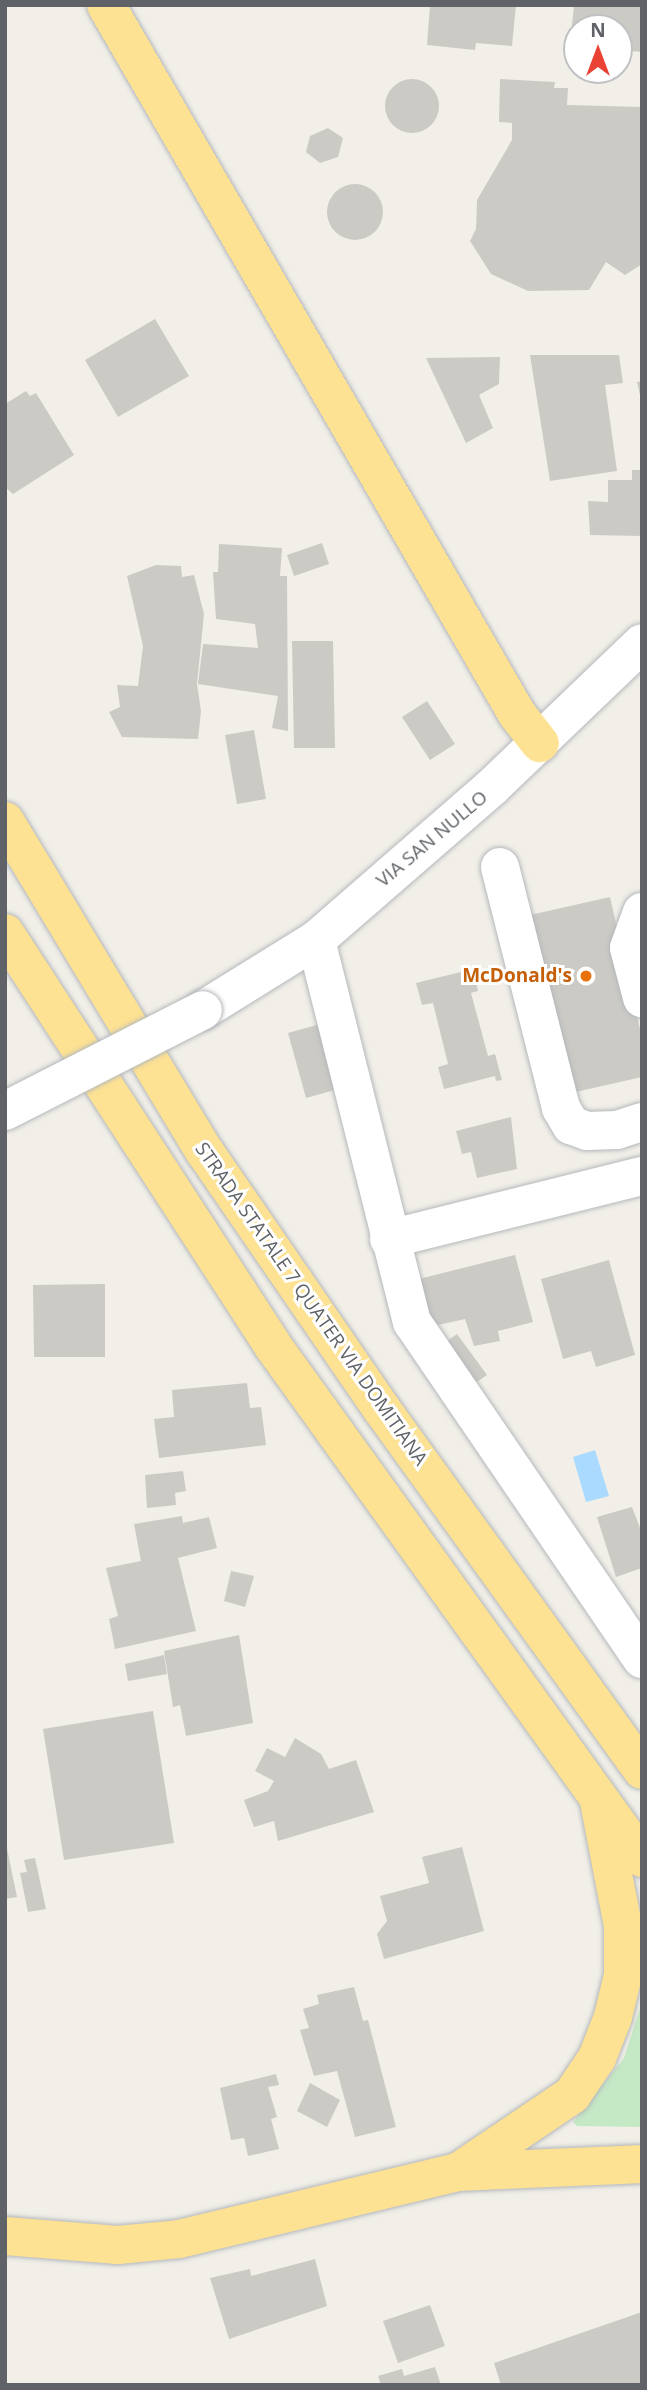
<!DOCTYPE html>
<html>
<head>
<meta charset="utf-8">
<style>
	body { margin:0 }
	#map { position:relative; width:647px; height:2390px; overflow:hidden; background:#f1efe8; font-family:"Open Sans",sans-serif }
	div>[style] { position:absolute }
	.green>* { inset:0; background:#c5e8c5 }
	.water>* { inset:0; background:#aadaff }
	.building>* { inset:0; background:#cccac5 }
	.round { border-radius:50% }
	.roads { filter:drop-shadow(0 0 2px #b5b8bc) drop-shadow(0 0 2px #b5b8bc) }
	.minor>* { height:38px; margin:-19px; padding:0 19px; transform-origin:19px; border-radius:19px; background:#fff }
	.highway>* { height:38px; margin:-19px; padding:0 19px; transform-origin:19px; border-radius:19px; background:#fde293 }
	.bridges { filter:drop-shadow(0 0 2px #b5b8bc) drop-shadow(0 0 2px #b5b8bc) }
	.minor-bridge>* { height:38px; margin:-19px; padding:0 19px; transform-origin:19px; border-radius:19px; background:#fff }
	.dots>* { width:19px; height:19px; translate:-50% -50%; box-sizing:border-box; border:4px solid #fff; border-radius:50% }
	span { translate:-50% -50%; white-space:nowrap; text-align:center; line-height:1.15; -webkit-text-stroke:6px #fff; paint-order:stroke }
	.street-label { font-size:19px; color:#5f6368 }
	.food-label { font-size:19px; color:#c56008; font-weight:700 }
	.right { translate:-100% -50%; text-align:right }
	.frame { position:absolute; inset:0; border:7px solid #5f6368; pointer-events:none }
	.north { position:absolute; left:563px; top:14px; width:70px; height:70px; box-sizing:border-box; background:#fff; border:2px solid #bfc1c3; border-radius:50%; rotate:0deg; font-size:19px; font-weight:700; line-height:28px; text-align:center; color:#5f6368 }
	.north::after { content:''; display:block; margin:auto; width:24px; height:32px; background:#ea4335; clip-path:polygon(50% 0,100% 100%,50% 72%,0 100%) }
</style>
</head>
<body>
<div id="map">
	<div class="green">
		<div style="clip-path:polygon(642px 2002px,642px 2127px,577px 2126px,573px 2122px,624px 2058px)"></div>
	</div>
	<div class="water">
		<div style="clip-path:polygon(595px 1450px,609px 1496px,586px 1502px,573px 1457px)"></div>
	</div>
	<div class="building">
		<div style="clip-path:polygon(430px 5px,516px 5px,512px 46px,476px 43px,475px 50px,427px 45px)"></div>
		<div style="clip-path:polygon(574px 5px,642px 5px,642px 52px,621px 50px,619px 28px,577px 28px,577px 45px,570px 45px)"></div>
		<div style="clip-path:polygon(500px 79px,555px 82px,554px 88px,568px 88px,567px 105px,642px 107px,642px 264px,625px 275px,606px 262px,589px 290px,528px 291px,491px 274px,470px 241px,476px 229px,477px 200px,512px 140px,512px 123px,499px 122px)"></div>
		<div class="round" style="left:385px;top:79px;width:54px;height:54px"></div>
		<div style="clip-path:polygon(328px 128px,343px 138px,338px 157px,320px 163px,306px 152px,310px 136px)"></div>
		<div class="round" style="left:327px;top:184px;width:56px;height:56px"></div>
		<div style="clip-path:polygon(155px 319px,189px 376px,118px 417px,85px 360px)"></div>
		<div style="clip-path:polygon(530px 355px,619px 355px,623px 383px,605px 385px,617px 471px,550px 481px)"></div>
		<div style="clip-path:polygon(500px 357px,499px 384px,479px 395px,493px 428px,466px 443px,426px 358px)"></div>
		<div style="clip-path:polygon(642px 381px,642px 400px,641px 400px,637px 382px)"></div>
		<div style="clip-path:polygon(26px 391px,30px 396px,36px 393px,74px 455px,13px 494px,5px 487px,5px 404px)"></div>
		<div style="clip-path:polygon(632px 470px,642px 470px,642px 536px,590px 535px,588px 501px,608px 502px,608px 480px,632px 480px)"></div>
		<div style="clip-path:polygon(322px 543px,329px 564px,294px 576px,287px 555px)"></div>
		<div style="clip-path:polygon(219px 544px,282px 548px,280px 576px,287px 576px,288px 731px,272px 728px,278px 696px,198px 684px,203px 644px,258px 648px,255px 624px,216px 619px,213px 572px,218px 572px)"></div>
		<div style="clip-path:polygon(156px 565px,181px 566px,182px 577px,194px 575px,204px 614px,197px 684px,201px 711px,198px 739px,122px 737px,109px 712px,120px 707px,117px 685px,138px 686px,143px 646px,127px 576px)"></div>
		<div style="clip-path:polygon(292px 641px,333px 641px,335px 748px,294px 748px)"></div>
		<div style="clip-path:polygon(427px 701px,455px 744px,430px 760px,402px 717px)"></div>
		<div style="clip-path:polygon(254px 730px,266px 799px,237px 804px,225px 735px)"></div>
		<div style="clip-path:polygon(610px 897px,642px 1038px,642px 1077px,571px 1093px,530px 915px)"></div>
		<div style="clip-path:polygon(473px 969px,478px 991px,471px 993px,488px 1056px,495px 1054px,502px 1080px,496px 1081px,495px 1076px,444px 1089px,438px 1067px,448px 1064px,433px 1003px,422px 1005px,416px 983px)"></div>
		<div style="clip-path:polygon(324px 1023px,342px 1088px,306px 1098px,288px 1033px)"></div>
		<div style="clip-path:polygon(511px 1117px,517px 1169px,477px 1178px,471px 1152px,462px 1154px,456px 1131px)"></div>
		<div style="clip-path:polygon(515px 1255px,533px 1322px,498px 1331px,500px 1341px,474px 1346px,465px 1319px,429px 1327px,411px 1281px)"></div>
		<div style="clip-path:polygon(609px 1260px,635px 1355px,596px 1367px,591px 1351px,563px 1359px,541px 1279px)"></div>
		<div style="clip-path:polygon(105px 1284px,105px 1357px,34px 1357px,33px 1285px)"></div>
		<div style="clip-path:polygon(457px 1334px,487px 1375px,471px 1386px,442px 1345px)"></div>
		<div style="clip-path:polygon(247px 1383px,250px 1408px,261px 1407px,266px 1445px,159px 1458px,154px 1419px,174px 1417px,172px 1390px)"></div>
		<div style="clip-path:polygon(183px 1471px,186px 1491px,175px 1493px,176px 1505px,147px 1508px,145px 1475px)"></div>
		<div style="clip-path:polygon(632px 1507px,642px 1533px,642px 1568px,616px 1577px,597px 1517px)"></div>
		<div style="clip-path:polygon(182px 1516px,183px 1523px,209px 1517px,217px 1548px,178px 1558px,196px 1631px,115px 1649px,109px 1619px,118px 1616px,106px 1568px,141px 1561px,134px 1524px)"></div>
		<div style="clip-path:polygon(231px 1571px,254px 1576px,245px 1607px,224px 1601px)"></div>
		<div style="clip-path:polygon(239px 1635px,253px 1723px,186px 1736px,180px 1705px,173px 1707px,164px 1651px)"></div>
		<div style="clip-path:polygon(164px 1655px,167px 1674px,128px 1681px,125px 1664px)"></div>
		<div style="clip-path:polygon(153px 1711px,174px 1843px,64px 1860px,43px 1729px)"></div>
		<div style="clip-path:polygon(295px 1738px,321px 1754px,329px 1769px,356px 1760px,374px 1812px,278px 1841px,274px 1821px,254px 1827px,244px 1800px,268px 1791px,274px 1781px,255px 1771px,267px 1748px,285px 1757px)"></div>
		<div style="clip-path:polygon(5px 1839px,17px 1897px,5px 1899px)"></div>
		<div style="clip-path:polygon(462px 1847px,484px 1931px,384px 1959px,377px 1934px,387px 1921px,380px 1896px,429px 1883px,422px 1857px)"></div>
		<div style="clip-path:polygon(35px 1858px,46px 1909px,28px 1912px,20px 1873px,27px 1872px,24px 1860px)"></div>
		<div style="clip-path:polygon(354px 1987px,363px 2021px,368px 2020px,396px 2127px,355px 2137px,337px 2071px,314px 2076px,300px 2030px,309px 2028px,303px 2009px,319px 2004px,317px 1995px)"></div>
		<div style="clip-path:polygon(276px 2074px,279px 2085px,268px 2087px,277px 2117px,271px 2119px,279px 2149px,248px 2156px,244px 2138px,231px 2140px,220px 2088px)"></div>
		<div style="clip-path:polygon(310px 2083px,340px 2100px,327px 2127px,297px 2111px)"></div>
		<div style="clip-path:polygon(315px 2259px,327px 2306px,229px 2339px,210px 2278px,250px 2269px,251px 2276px)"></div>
		<div style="clip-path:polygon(430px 2305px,445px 2346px,398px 2363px,383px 2321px)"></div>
		<div style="clip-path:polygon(642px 2312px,642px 2385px,501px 2385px,494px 2363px)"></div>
		<div style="clip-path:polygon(435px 2367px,441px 2385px,381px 2385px,378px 2376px,402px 2369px,404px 2376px)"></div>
	</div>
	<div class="roads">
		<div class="minor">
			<div style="left:500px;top:867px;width:249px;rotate:75.8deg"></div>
			<div style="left:561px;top:1108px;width:20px;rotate:60deg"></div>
			<div style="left:571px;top:1125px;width:17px;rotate:21deg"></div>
			<div style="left:587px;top:1131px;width:30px;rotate:-2deg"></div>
			<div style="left:617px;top:1130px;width:26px;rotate:-18deg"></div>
			<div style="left:642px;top:912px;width:38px;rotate:110deg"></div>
			<div style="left:629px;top:948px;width:52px;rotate:75.4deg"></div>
			<div style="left:316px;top:940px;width:394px;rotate:75.9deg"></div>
			<div style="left:412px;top:1322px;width:408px;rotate:55.7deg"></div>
			<div style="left:203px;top:1010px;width:133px;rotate:-31.8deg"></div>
			<div style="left:316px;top:940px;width:232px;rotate:-41deg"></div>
			<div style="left:491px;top:788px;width:209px;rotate:-43.8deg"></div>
			<div style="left:389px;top:1239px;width:261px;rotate:-14deg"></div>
		</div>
		<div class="highway">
			<div style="left:106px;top:5px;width:820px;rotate:59.9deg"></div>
			<div style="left:517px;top:714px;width:37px;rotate:52deg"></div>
			<div style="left:5px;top:821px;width:387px;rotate:58.9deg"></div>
			<div style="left:205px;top:1152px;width:311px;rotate:55.5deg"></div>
			<div style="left:381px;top:1408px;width:446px;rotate:54.2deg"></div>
			<div style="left:5px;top:933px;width:492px;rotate:57deg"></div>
			<div style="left:273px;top:1346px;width:631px;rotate:54.22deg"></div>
			<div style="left:458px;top:2172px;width:138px;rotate:-34deg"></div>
			<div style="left:572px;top:2095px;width:45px;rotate:-56deg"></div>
			<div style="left:597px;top:2058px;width:44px;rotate:-68.7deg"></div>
			<div style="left:613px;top:2017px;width:43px;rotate:-76.6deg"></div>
			<div style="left:623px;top:1975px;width:49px;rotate:-90deg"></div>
			<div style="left:623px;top:1926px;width:122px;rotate:-100.9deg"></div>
			<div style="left:5px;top:2236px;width:113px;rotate:4.6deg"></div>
			<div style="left:118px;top:2245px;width:61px;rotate:-5.6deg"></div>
			<div style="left:179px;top:2239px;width:287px;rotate:-13.5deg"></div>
			<div style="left:458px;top:2172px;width:184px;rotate:-2.5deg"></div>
		</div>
	</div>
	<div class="bridges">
		<div class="minor-bridge">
			<div style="left:5px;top:1111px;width:222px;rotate:-27deg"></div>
		</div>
	</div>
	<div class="dots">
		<div style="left:586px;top:976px;background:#e8710a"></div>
	</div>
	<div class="street-label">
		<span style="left:432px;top:839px;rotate:-40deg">VIA SAN NULLO</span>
		<span style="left:311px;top:1304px;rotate:55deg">STRADA STATALE 7 QUATER VIA DOMITIANA</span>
	</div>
	<div class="food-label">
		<span class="right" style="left:572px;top:976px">McDonald's</span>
	</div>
	<div class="frame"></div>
	<div class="north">N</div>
</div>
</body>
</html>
